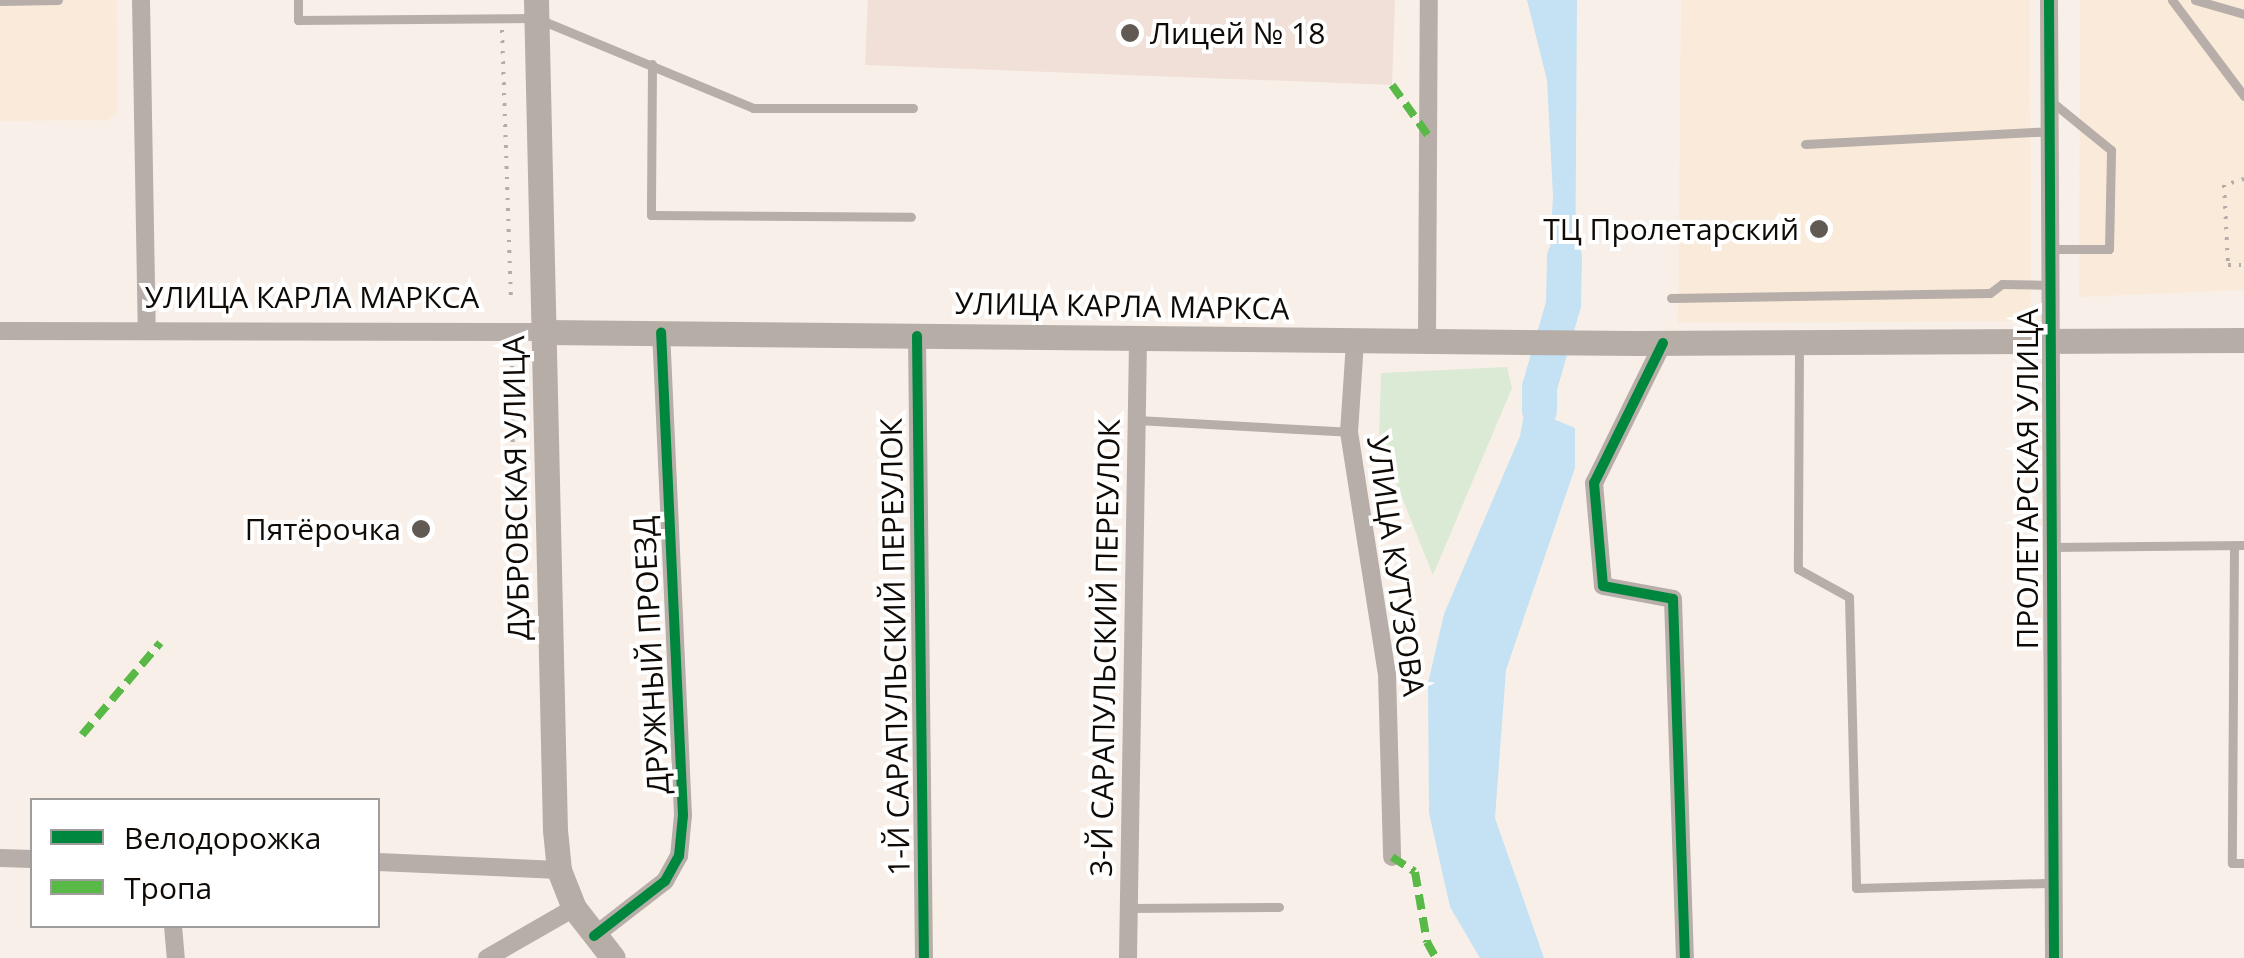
<!DOCTYPE html>
<html>
<head>
<meta charset="utf-8">
<style>
	body { margin:0 }
	#map { position:relative; width:2244px; height:958px; overflow:hidden; background:#f8f0e8; font-family:"Open Sans",sans-serif }
	div>[style] { position:absolute }
	.built>* { inset:0; background:#faead9 }
	.education>* { inset:0; background:#f1e0d7 }
	.green>* { inset:0; background:#daead5 }
	.water>* { inset:0; background:#c4e2f4 }
	.river>* { height:35px; margin:-17.5px; padding:0 17.5px; transform-origin:17.5px; border-radius:17.5px; background:#c4e2f4 }
	.path>* { height:4px; margin-top:-2px; transform-origin:0; background:repeating-linear-gradient(90deg,#b4ada7 0 2.5px,transparent 0 10.5px) }
	.service>* { height:9px; margin:-4.5px; padding:0 4.5px; transform-origin:4.5px; border-radius:4.5px; background:#b7aea9 }
	.minor>* { height:18px; margin:-9px; padding:0 9px; transform-origin:9px; border-radius:9px; background:#b7aea9 }
	.secondary>* { height:25px; margin:-12.5px; padding:0 12.5px; transform-origin:12.5px; border-radius:12.5px; background:#b7ada7 }
	.quiet>* { height:8px; margin-top:-4px; transform-origin:0; background:repeating-linear-gradient(90deg,#58b947 0 15px,transparent 0 23px) }
	.cycleway>* { height:10px; margin:-5px; padding:0 5px; transform-origin:5px; border-radius:5px; background:#00873e }
	.dots>* { width:28px; height:28px; translate:-50% -50%; box-sizing:border-box; border:5px solid #fff; border-radius:50% }
	span { translate:-50% -50%; white-space:nowrap; text-align:center; line-height:1.15; -webkit-text-stroke:8px #fff; paint-order:stroke }
	.poi-label { font-size:30px; color:#0f0a05 }
	.left { translate:0 -50%; text-align:left }
	.right { translate:-100% -50%; text-align:right }
	.street-label { font-size:30px; color:#0f0a05 }
	.legend { position:absolute; left:30px; top:798px; width:350px; height:130px; box-sizing:border-box; background:#fff; border:2px solid #9f9d9b; margin:0; padding:12px 18px; list-style:none; font-size:30px; color:#0f0a05 }
	.legend li { display:flex; align-items:center; gap:20px; height:50px }
	.legend b { width:50px; border:2px solid #9f9d9b }
</style>
</head>
<body>
<div id="map">
	<div class="built">
		<div style="clip-path:polygon(0 0,117px 0,118px 111px,108px 120px,0 121px)"></div>
		<div style="clip-path:polygon(1681px 0,2030px 0,2031px 321px,1678px 323px)"></div>
		<div style="clip-path:polygon(2080px 0,2244px 0,2244px 290px,2079px 297px)"></div>
	</div>
	<div class="education">
		<div style="clip-path:polygon(868px 0,1395px 0,1392px 85px,865px 65px)"></div>
	</div>
	<div class="green">
		<div style="clip-path:polygon(1507px 367px,1512px 388px,1433px 575px,1379px 440px,1381px 373px)"></div>
	</div>
	<div class="water">
		<div style="clip-path:polygon(1527px 0,1577px 0,1575px 304px,1547px 303px,1553px 196px,1547px 80px)"></div>
		<div style="clip-path:polygon(1550px 365px,1546px 416px,1575px 428px,1575px 468px,1506px 670px,1495px 818px,1544px 958px,1480px 958px,1450px 907px,1429px 813px,1428px 683px,1444px 614px,1520px 436px,1533px 366px)"></div>
	</div>
	<div class="river">
		<div style="left:1539px;top:410px;width:23px;rotate:-90deg"></div>
		<div style="left:1539px;top:387px;width:86px;rotate:-73.9deg"></div>
		<div style="left:1563px;top:304px;width:48px;rotate:-88.8deg"></div>
	</div>
	<div class="path">
		<div style="left:502px;top:30px;width:269px;rotate:88.1deg"></div>
		<div style="left:2244px;top:179px;width:21px;rotate:163deg"></div>
		<div style="left:2224px;top:185px;width:80px;rotate:87.1deg"></div>
		<div style="left:2228px;top:265px;width:16px"></div>
		<div style="left:512px;top:366px;width:107px;rotate:89.5deg"></div>
	</div>
	<div class="service">
		<div style="left:298px;top:0;width:20px;rotate:90deg"></div>
		<div style="left:298px;top:20px;width:238px;rotate:-0.5deg"></div>
		<div style="left:536px;top:18px;width:235px;rotate:22.5deg"></div>
		<div style="left:753px;top:108px;width:160px"></div>
		<div style="left:2172px;top:0;width:120px;rotate:53.1deg"></div>
		<div style="left:2195px;top:0;width:51px;rotate:15.9deg"></div>
		<div style="left:0;top:1px;width:58px;rotate:-1deg"></div>
		<div style="left:652px;top:64px;width:151px;rotate:90.4deg"></div>
		<div style="left:651px;top:215px;width:260px;rotate:0.4deg"></div>
		<div style="left:1805px;top:144px;width:245px;rotate:-3deg"></div>
		<div style="left:2051px;top:249px;width:58px"></div>
		<div style="left:2109px;top:249px;width:99px;rotate:-88.8deg"></div>
		<div style="left:2111px;top:150px;width:76px;rotate:-140.9deg"></div>
		<div style="left:1671px;top:298px;width:319px;rotate:-0.9deg"></div>
		<div style="left:1990px;top:293px;width:15px;rotate:-37deg"></div>
		<div style="left:2002px;top:284px;width:50px;rotate:1.1deg"></div>
		<div style="left:1799px;top:345px;width:224px;rotate:90.3deg"></div>
		<div style="left:1798px;top:569px;width:58px;rotate:28.8deg"></div>
		<div style="left:1849px;top:597px;width:291px;rotate:88.6deg"></div>
		<div style="left:1856px;top:888px;width:196px;rotate:-1.5deg"></div>
		<div style="left:1137px;top:420px;width:212px;rotate:3.2deg"></div>
		<div style="left:2234px;top:546px;width:317px;rotate:90.4deg"></div>
		<div style="left:2232px;top:863px;width:12px"></div>
		<div style="left:2052px;top:547px;width:192px;rotate:-0.6deg"></div>
		<div style="left:1129px;top:908px;width:150px;rotate:-0.4deg"></div>
	</div>
	<div class="minor">
		<div style="left:141px;top:0;width:329px;rotate:89deg"></div>
		<div style="left:2049px;top:0;width:958px;rotate:89.7deg"></div>
		<div style="left:0;top:331px;width:545px;rotate:0.11deg"></div>
		<div style="left:917px;top:336px;width:622px;rotate:89.36deg"></div>
		<div style="left:1355px;top:342px;width:90px;rotate:93.8deg"></div>
		<div style="left:1349px;top:432px;width:245px;rotate:81.1deg"></div>
		<div style="left:1387px;top:674px;width:183px;rotate:88.4deg"></div>
		<div style="left:1427px;top:342px;width:342px;rotate:-89.7deg"></div>
		<div style="left:1663px;top:343px;width:156px;rotate:116.2deg"></div>
		<div style="left:1594px;top:483px;width:103px;rotate:85deg"></div>
		<div style="left:1603px;top:586px;width:71px;rotate:10.5deg"></div>
		<div style="left:1673px;top:599px;width:359px;rotate:88.1deg"></div>
		<div style="left:0;top:858px;width:32px;rotate:2deg"></div>
		<div style="left:378px;top:862px;width:181px;rotate:2.5deg"></div>
		<div style="left:173px;top:926px;width:32px;rotate:85deg"></div>
		<div style="left:594px;top:936px;width:90px;rotate:-37.8deg"></div>
		<div style="left:665px;top:881px;width:29px;rotate:-61deg"></div>
		<div style="left:679px;top:856px;width:41px;rotate:-84.4deg"></div>
		<div style="left:683px;top:815px;width:483px;rotate:-92.6deg"></div>
		<div style="left:487px;top:958px;width:100px;rotate:-29.9deg"></div>
		<div style="left:1128px;top:958px;width:619px;rotate:-89.07deg"></div>
	</div>
	<div class="secondary">
		<div style="left:536px;top:0;width:830px;rotate:88.69deg"></div>
		<div style="left:555px;top:830px;width:40px;rotate:84.3deg"></div>
		<div style="left:559px;top:870px;width:41px;rotate:68.5deg"></div>
		<div style="left:574px;top:908px;width:63px;rotate:52deg"></div>
		<div style="left:545px;top:332px;width:1092px;rotate:0.58deg"></div>
		<div style="left:1637px;top:343px;width:607px;rotate:-0.28deg"></div>
	</div>
	<div class="quiet">
		<div style="left:1392px;top:85px;width:65px;rotate:54.4deg"></div>
		<div style="left:82px;top:735px;width:121px;rotate:-49.7deg"></div>
		<div style="left:1392px;top:857px;width:27px;rotate:33deg"></div>
		<div style="left:1415px;top:872px;width:71px;rotate:80.3deg"></div>
		<div style="left:1427px;top:942px;width:18px;rotate:61deg"></div>
	</div>
	<div class="cycleway">
		<div style="left:2049px;top:0;width:958px;rotate:89.7deg"></div>
		<div style="left:917px;top:336px;width:622px;rotate:89.36deg"></div>
		<div style="left:1663px;top:343px;width:156px;rotate:116.2deg"></div>
		<div style="left:1594px;top:483px;width:103px;rotate:85deg"></div>
		<div style="left:1603px;top:586px;width:71px;rotate:10.5deg"></div>
		<div style="left:1673px;top:599px;width:359px;rotate:88.1deg"></div>
		<div style="left:594px;top:936px;width:90px;rotate:-37.8deg"></div>
		<div style="left:665px;top:881px;width:29px;rotate:-61deg"></div>
		<div style="left:679px;top:856px;width:41px;rotate:-84.4deg"></div>
		<div style="left:683px;top:815px;width:483px;rotate:-92.6deg"></div>
	</div>
	<div class="dots">
		<div style="left:1130px;top:33px;background:#615a54"></div>
		<div style="left:1819px;top:229px;background:#615a54"></div>
		<div style="left:421px;top:529px;background:#615a54"></div>
	</div>
	<div class="poi-label">
		<span class="left" style="left:1150px;top:33px">Лицей № 18</span>
		<span class="right" style="left:1799px;top:229px">ТЦ Пролетарский</span>
		<span class="right" style="left:401px;top:529px">Пятёрочка</span>
	</div>
	<div class="street-label">
		<span style="left:312px;top:297px">УЛИЦА КАРЛА МАРКСА</span>
		<span style="left:1122px;top:306px;rotate:1deg">УЛИЦА КАРЛА МАРКСА</span>
		<span style="left:2027px;top:479px;rotate:-90deg">ПРОЛЕТАРСКАЯ УЛИЦА</span>
		<span style="left:516px;top:488px;rotate:-91deg">ДУБРОВСКАЯ УЛИЦА</span>
		<span style="left:1396px;top:566px;rotate:82deg">УЛИЦА КУТУЗОВА</span>
		<span style="left:895px;top:647px;rotate:-91deg">1-Й САРАПУЛЬСКИЙ ПЕРЕУЛОК</span>
		<span style="left:1105px;top:648px;rotate:-89deg">3-Й САРАПУЛЬСКИЙ ПЕРЕУЛОК</span>
		<span style="left:651px;top:655px;rotate:-93deg">ДРУЖНЫЙ ПРОЕЗД</span>
	</div>
	<ul class="legend">
	<li><b style="height:12px;background:#00873e"></b>Велодорожка</li>
	<li><b style="height:12px;background:#58b947"></b>Тропа</li>
	</ul>
</div>
</body>
</html>
